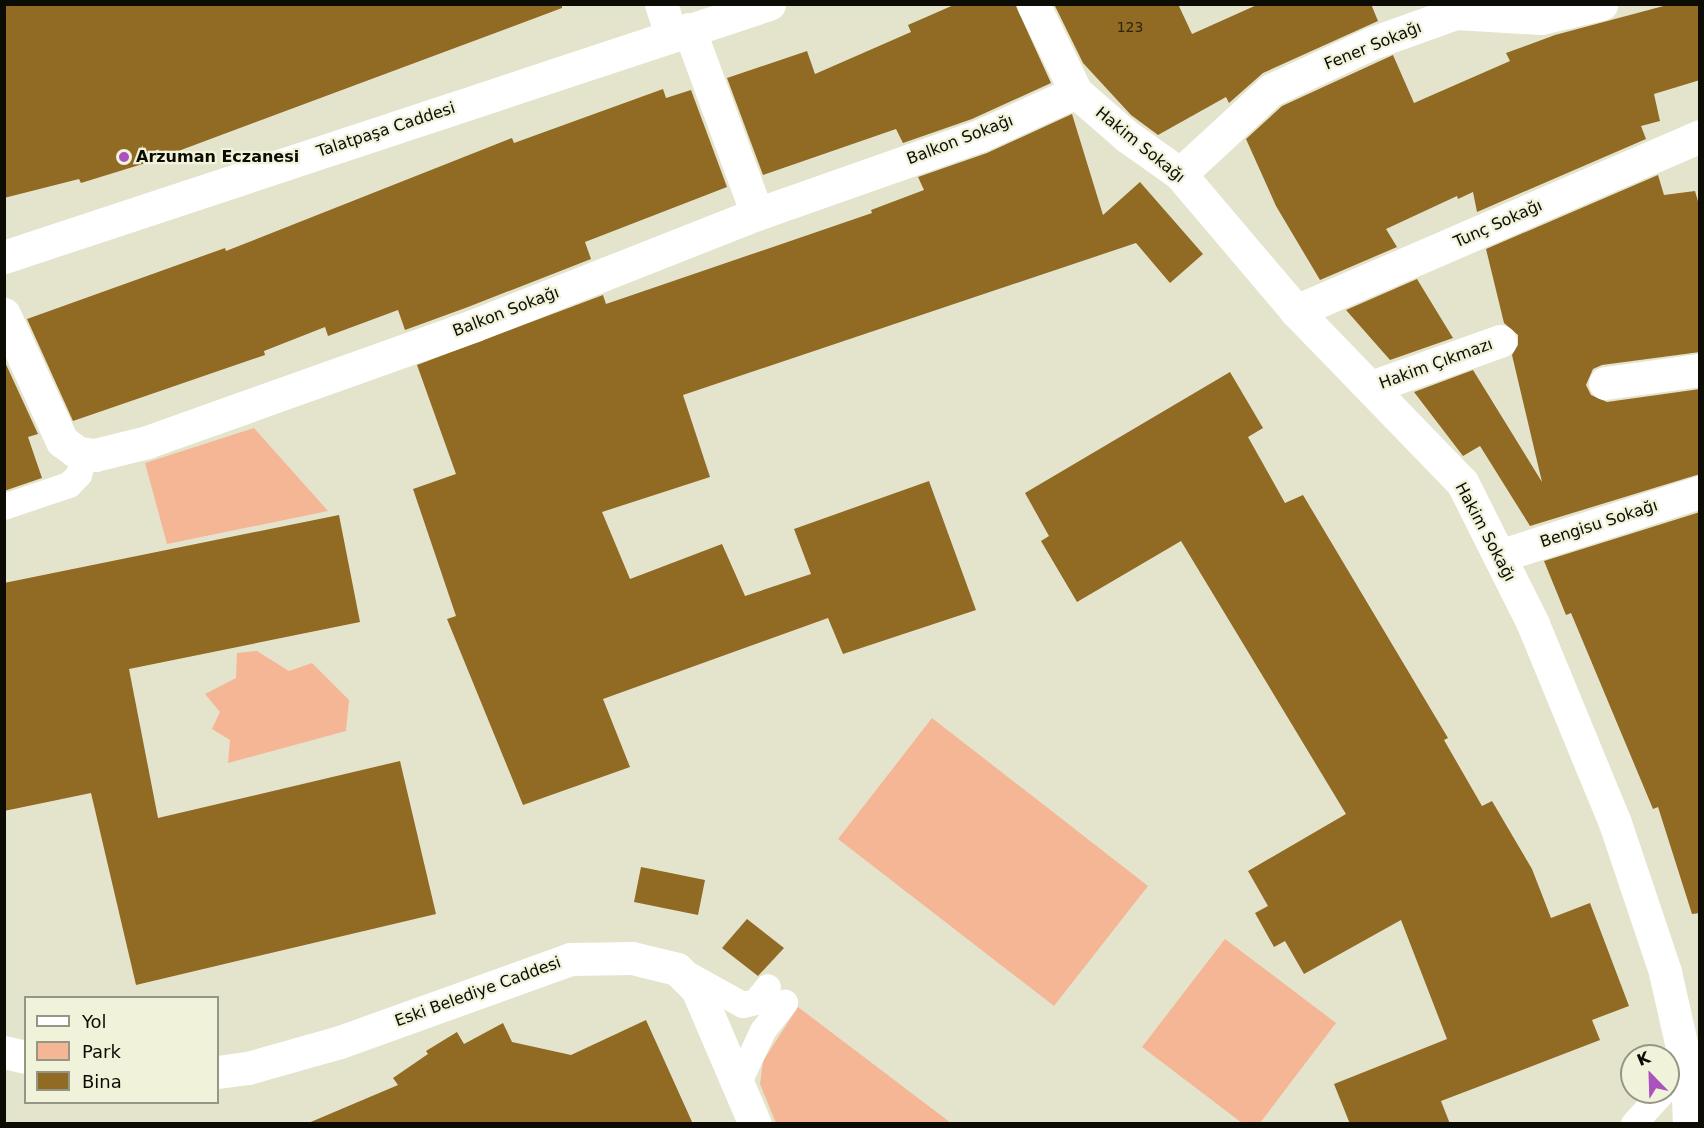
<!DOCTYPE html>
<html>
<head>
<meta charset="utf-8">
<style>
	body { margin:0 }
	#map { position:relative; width:1704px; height:1128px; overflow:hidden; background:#e4e4cd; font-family:"DejaVu Sans",sans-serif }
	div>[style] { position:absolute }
	.green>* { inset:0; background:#f5b695 }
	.building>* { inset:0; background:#916a24 }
	.lane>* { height:26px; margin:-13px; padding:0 13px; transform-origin:13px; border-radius:13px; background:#fff }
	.street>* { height:33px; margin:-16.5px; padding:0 16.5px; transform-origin:16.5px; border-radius:16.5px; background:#fff }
	.secondary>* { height:33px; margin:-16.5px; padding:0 16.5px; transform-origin:16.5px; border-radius:16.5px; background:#fff }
	.dots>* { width:16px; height:16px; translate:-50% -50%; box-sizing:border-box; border:3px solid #f1f2da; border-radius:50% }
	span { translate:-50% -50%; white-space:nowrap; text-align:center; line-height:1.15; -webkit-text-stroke:4.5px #f1f2da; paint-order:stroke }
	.number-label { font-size:14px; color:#2d240d }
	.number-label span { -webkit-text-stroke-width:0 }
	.street-label { font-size:16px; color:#0c0c05 }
	.poi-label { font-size:16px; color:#0c0c05; font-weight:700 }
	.left { translate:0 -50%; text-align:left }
	.frame { position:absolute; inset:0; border:6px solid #0c0c05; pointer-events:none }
	.legend { position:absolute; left:24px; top:996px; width:195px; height:108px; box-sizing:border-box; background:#f1f2da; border:2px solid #959685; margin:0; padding:8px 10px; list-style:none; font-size:18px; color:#0c0c05 }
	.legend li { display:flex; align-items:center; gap:12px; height:30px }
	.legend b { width:30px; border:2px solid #959685 }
	.north { position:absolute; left:1620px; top:1044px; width:60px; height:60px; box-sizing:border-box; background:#f1f2da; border:2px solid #959685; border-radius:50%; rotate:337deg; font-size:16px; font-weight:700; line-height:24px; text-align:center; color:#0c0c05 }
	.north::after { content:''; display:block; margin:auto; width:21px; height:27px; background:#aa52be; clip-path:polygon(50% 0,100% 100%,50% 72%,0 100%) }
</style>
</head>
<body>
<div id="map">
	<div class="green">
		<div style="clip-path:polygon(254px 428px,328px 511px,167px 544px,145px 463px)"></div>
		<div style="clip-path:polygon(257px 651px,289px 671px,312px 663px,349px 700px,346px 731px,228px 763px,230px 740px,212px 729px,220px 712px,205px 694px,236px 678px,237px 653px)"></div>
		<div style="clip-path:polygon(932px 718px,1148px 886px,1054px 1006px,838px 839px)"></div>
		<div style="clip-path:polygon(1225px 939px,1336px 1023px,1260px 1123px,1242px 1123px,1142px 1047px)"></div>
		<div style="clip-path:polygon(798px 1007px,951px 1123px,776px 1123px,760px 1084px,763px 1061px)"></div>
	</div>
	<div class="building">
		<div style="clip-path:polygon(4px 4px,562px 4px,562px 8px,149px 162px,81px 183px,79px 179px,4px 198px)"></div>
		<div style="clip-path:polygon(956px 4px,1015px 4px,1051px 83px,972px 119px,903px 143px,896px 129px,763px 175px,727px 78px,807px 51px,815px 74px,911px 32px,908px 25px)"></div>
		<div style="clip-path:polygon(1054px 4px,1178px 4px,1192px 34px,1259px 4px,1371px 4px,1378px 21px,1263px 73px,1229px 103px,1226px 97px,1158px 135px,1131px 115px,1083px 63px)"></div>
		<div style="clip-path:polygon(1671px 4px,1700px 4px,1700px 80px,1654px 94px,1660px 121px,1641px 126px,1646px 139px,1477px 212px,1473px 192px,1458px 199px,1457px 196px,1386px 229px,1397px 247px,1320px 280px,1276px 206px,1246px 139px,1282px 106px,1393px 55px,1414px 103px,1510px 61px,1506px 53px,1555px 35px)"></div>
		<div style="clip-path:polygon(663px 89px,666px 98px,691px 90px,727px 187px,585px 242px,591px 259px,468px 307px,405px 330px,398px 310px,328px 336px,325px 327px,264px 351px,265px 355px,73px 421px,27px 319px,225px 248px,226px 251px,512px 138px,514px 143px)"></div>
		<div style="clip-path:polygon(1072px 114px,1103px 215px,1140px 182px,1203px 254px,1170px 283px,1136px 243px,683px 395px,710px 477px,602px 512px,630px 579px,722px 544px,745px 596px,811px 574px,794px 529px,929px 481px,976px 610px,843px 654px,828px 618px,603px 699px,630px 767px,523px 805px,447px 619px,456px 616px,413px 489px,456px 474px,417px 365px,603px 295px,606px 304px,872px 213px,871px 210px,924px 190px,918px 177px,987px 153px)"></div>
		<div style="clip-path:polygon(1658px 175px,1664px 195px,1695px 191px,1700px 208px,1700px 352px,1602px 365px,1593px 369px,1586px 385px,1591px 395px,1607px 402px,1700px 389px,1700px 474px,1530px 526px,1480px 446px,1463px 456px,1414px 392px,1473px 370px,1542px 482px,1512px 355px,1518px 345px,1518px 335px,1504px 323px,1486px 249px)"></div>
		<div style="clip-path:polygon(1417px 279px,1453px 338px,1390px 360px,1346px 310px)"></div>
		<div style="clip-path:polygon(4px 360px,38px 434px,28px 437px,42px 478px,4px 491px)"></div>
		<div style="clip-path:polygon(1230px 372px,1263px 428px,1248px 437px,1285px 503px,1303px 495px,1448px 738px,1444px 740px,1482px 806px,1492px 801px,1532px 869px,1551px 918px,1590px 903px,1629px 1006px,1592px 1020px,1600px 1040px,1441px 1101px,1450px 1124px,1350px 1124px,1334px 1084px,1447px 1039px,1401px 920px,1304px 974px,1285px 941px,1274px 947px,1255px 913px,1268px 906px,1248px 871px,1346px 814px,1181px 541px,1077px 602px,1041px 541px,1049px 536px,1025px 493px)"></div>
		<div style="clip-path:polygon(1700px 512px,1700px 913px,1692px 914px,1658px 807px,1653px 809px,1571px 613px,1566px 615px,1544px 561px)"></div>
		<div style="clip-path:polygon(339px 515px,360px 622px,129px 669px,158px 818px,400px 761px,436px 914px,136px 985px,91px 793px,4px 811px,4px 583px)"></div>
		<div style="clip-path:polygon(641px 867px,705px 880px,698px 915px,634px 902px)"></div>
		<div style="clip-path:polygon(747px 919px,784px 948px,758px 976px,722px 948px)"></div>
		<div style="clip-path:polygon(646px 1020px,693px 1124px,306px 1124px,398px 1085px,393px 1078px,428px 1054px,426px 1051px,457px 1032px,464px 1044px,503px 1023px,512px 1042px,571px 1055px)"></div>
	</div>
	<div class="lane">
		<div style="left:4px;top:507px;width:69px;rotate:-18.7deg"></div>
		<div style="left:69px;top:485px;width:14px;rotate:-45deg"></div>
		<div style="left:79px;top:475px;width:22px;rotate:-74deg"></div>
		<div style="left:685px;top:973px;width:66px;rotate:28.9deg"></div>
		<div style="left:743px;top:1005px;width:13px;rotate:-13deg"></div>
		<div style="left:756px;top:1002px;width:19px;rotate:-51deg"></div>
		<div style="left:738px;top:1084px;width:59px;rotate:-64.7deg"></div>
		<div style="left:763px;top:1031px;width:36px;rotate:-52deg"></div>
		<div style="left:1634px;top:1124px;width:43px;rotate:-47.8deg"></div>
	</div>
	<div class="street">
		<div style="left:661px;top:4px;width:33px;rotate:72deg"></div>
		<div style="left:1033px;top:4px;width:98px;rotate:64deg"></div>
		<div style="left:1076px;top:92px;width:69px;rotate:40.9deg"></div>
		<div style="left:1128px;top:137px;width:64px;rotate:35.4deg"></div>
		<div style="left:1180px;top:174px;width:180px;rotate:49.7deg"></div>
		<div style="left:1296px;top:311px;width:238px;rotate:45.9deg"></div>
		<div style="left:1462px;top:482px;width:159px;rotate:63.4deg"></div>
		<div style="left:1533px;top:624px;width:215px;rotate:67.6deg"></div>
		<div style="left:1615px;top:823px;width:157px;rotate:71.4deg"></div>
		<div style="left:1665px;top:972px;width:100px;rotate:77.3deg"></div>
		<div style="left:1687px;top:1070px;width:54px;rotate:87.9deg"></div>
		<div style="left:689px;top:29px;width:197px;rotate:69.8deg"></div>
		<div style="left:1180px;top:174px;width:124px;rotate:-42.7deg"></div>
		<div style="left:1271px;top:90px;width:111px;rotate:-25deg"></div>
		<div style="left:1372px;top:43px;width:89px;rotate:-19.7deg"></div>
		<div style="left:1456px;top:13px;width:85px;rotate:3.4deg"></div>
		<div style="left:1541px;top:18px;width:62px;rotate:-13.1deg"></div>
		<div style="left:1296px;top:311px;width:440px;rotate:-23.4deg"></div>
		<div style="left:4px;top:314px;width:140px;rotate:65.5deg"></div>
		<div style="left:62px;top:441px;width:20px;rotate:37deg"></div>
		<div style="left:78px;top:453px;width:17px;rotate:7deg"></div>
		<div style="left:95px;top:455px;width:54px;rotate:-14deg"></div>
		<div style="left:147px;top:442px;width:348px;rotate:-19.6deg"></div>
		<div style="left:475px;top:325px;width:303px;rotate:-21.5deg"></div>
		<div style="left:757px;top:214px;width:235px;rotate:-19.4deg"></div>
		<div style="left:979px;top:136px;width:107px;rotate:-24.4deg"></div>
		<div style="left:1605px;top:383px;width:96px;rotate:-7.8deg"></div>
		<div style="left:1371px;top:387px;width:137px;rotate:-19.6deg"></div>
		<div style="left:1499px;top:556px;width:211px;rotate:-17.7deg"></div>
	</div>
	<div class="secondary">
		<div style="left:4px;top:257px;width:806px;rotate:-18.3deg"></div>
		<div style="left:4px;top:1052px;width:23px;rotate:13deg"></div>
		<div style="left:218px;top:1072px;width:30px;rotate:-8deg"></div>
		<div style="left:248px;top:1068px;width:96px;rotate:-15.8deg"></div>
		<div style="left:340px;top:1042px;width:245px;rotate:-19.8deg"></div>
		<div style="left:571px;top:959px;width:61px;rotate:-0.9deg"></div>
		<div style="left:632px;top:958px;width:46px;rotate:13.7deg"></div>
		<div style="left:677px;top:969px;width:28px;rotate:45deg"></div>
		<div style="left:697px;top:989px;width:147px;rotate:66.8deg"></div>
	</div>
	<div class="dots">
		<div style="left:124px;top:157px;background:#aa52be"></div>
	</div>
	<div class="number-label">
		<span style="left:1130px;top:27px">123</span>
	</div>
	<div class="street-label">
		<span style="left:1373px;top:46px;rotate:-22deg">Fener Sokağı</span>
		<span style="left:386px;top:130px;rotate:-18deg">Talatpaşa Caddesi</span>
		<span style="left:960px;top:140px;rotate:-21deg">Balkon Sokağı</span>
		<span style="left:1140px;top:145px;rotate:39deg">Hakim Sokağı</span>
		<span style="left:1498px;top:224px;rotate:-24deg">Tunç Sokağı</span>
		<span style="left:506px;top:312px;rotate:-21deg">Balkon Sokağı</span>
		<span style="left:1436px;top:364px;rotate:-20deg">Hakim Çıkmazı</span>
		<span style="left:1599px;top:524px;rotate:-18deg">Bengisu Sokağı</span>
		<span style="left:1485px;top:532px;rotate:62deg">Hakim Sokağı</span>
		<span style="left:478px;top:992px;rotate:-20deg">Eski Belediye Caddesi</span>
	</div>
	<div class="poi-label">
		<span class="left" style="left:136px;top:157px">Arzuman Eczanesi</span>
	</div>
	<div class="frame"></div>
	<ul class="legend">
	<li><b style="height:8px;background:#fff"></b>Yol</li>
	<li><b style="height:16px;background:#f5b695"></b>Park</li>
	<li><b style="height:16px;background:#916a24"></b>Bina</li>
	</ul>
	<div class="north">K</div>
</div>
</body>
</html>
